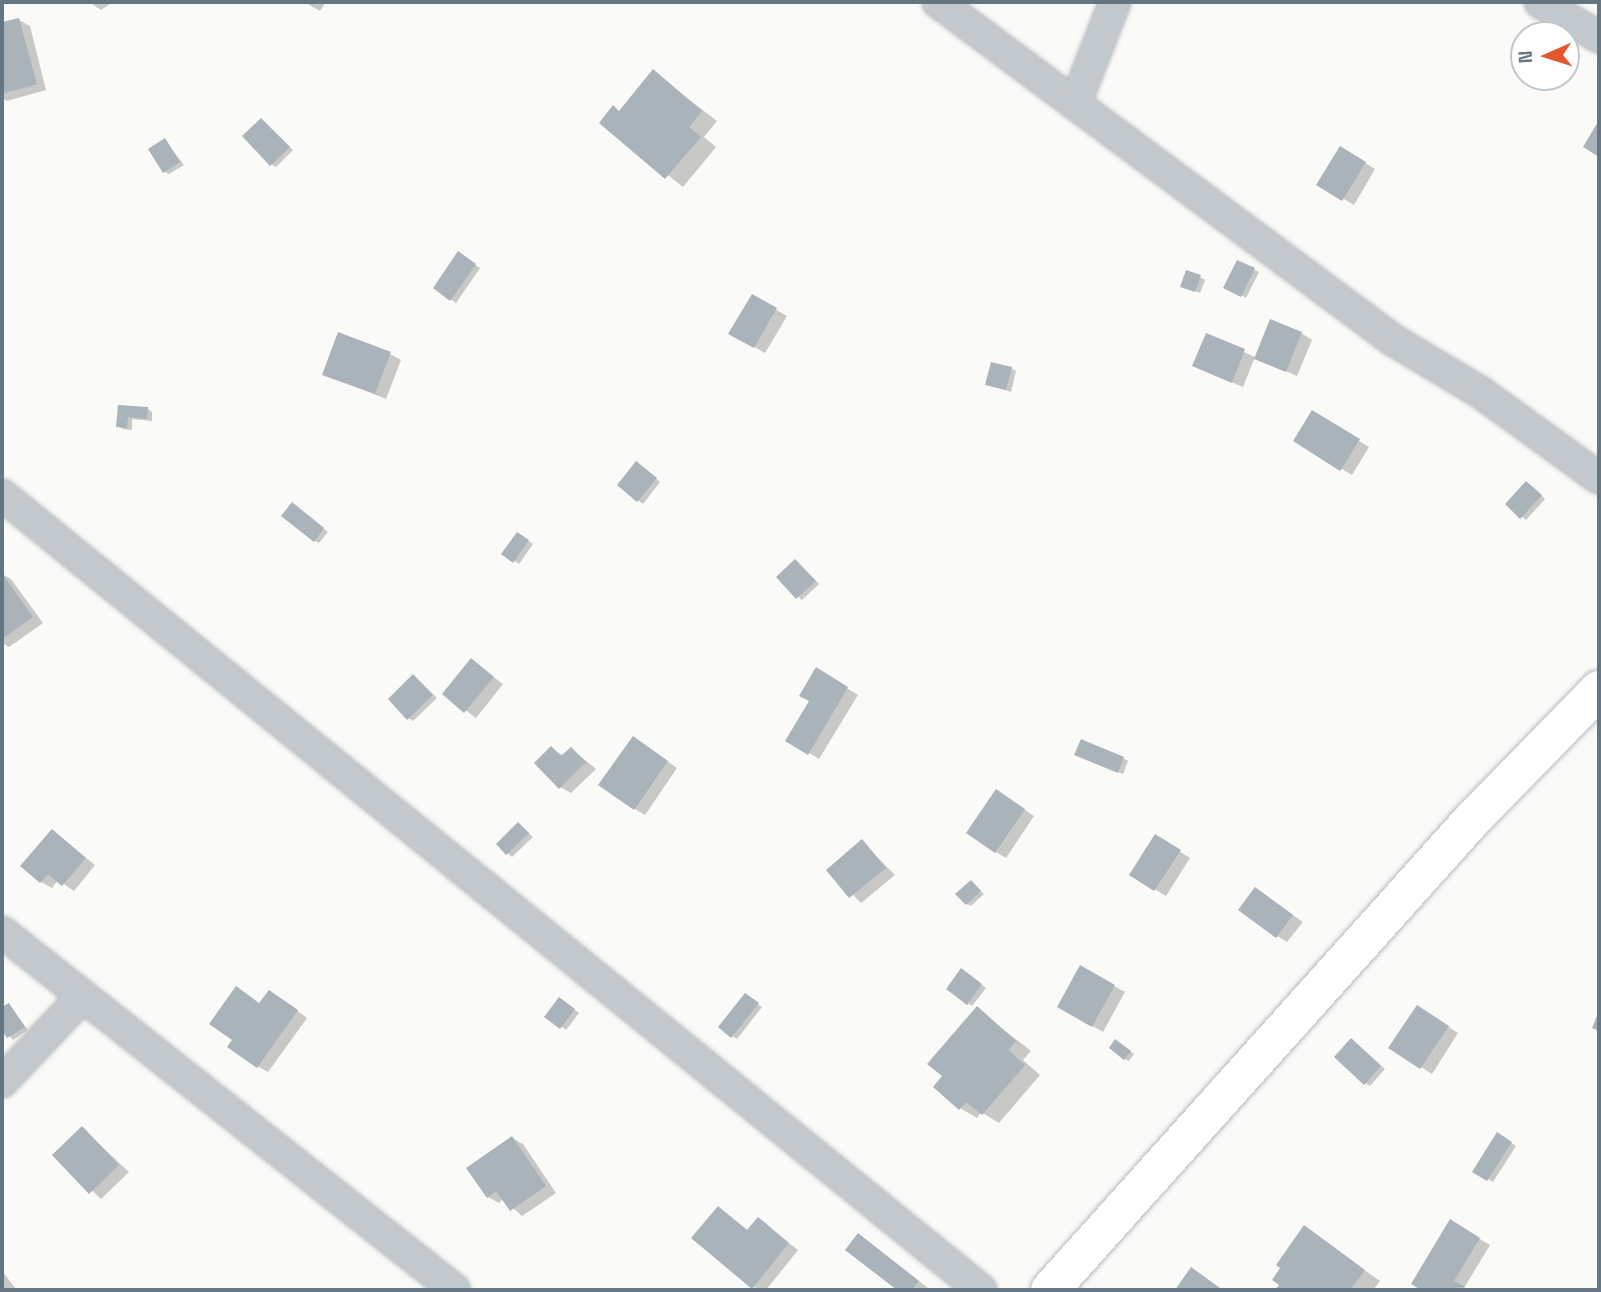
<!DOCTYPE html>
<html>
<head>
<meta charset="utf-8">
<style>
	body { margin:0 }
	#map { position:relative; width:1601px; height:1292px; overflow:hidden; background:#fafaf8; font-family:"Space Grotesk",sans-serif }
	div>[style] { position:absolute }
	.shadow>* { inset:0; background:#0003 }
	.building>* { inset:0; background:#aab3b9 }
	.roads { filter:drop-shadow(0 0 2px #b3babf) drop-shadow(0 0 2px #b3babf) }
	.street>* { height:30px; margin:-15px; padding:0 15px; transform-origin:15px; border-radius:15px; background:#c3c8cc }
	.secondary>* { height:38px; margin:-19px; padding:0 19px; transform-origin:19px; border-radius:19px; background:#fff }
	span { translate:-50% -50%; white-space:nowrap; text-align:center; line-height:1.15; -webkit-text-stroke:7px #fff; paint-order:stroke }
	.frame { position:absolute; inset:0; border:4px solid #657683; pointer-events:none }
	.north { position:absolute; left:1510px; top:21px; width:70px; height:70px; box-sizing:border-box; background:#fff; border:2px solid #c1c8cd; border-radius:50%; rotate:267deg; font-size:19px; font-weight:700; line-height:28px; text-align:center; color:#657683 }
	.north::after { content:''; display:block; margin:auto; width:24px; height:32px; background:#e4572e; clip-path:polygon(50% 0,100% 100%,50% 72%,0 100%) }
</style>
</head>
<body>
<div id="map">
	<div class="shadow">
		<div style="clip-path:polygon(89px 2px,113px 2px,101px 10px)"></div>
		<div style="clip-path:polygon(304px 2px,326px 2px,320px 11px)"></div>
		<div style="clip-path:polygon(19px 20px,30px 26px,46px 90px,7px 101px,2px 98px,2px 24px)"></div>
		<div style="clip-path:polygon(653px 72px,717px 121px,704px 137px,716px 147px,683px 187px,601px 123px,614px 108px,620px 112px)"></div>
		<div style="clip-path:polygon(262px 120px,293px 150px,276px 167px,271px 164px)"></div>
		<div style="clip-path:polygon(165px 140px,184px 165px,169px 174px,165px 172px)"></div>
		<div style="clip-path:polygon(1341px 148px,1375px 169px,1354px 205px,1319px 184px)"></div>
		<div style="clip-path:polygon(459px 254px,480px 268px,456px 303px,435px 288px)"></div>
		<div style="clip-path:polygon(1238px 262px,1259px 272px,1246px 298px,1226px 287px)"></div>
		<div style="clip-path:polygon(1200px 277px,1205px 280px,1200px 293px,1187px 288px)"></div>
		<div style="clip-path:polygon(752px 296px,787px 316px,765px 353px,731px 333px)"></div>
		<div style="clip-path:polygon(1301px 333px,1312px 340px,1297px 376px,1255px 357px,1243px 387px,1205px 371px,1207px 335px,1257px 358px)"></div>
		<div style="clip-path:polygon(390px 354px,401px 360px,386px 399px,324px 374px)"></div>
		<div style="clip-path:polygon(1011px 368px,1016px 371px,1011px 392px,987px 384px)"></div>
		<div style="clip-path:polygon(120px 407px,148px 409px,152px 412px,152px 421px,132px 419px,132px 430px,123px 429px,118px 426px)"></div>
		<div style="clip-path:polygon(1312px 412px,1369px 447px,1352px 475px,1295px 441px)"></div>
		<div style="clip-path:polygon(641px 466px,660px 482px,643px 504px,619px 485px)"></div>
		<div style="clip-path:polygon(1531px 486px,1545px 499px,1526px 520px,1507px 504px)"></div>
		<div style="clip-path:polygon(297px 507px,328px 532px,319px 543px,315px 541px)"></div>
		<div style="clip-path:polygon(522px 536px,533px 544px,519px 564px,503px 553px)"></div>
		<div style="clip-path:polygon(795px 561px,819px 584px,802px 600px,778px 577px)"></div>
		<div style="clip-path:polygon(2px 574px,11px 579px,43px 623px,9px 647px,2px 643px)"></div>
		<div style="clip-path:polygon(472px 661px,503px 684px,476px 718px,444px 694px)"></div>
		<div style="clip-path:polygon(817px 670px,858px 695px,819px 759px,788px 740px,811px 701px)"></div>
		<div style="clip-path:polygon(414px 676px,437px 698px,413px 721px,408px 718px)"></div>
		<div style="clip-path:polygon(644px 745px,677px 768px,645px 815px,635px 809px)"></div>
		<div style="clip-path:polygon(551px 748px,564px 756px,571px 749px,596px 769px,571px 793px,560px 787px)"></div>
		<div style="clip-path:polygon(1081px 757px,1123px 758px,1128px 761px,1123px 774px)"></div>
		<div style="clip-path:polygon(1007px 798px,1034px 816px,1006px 858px,996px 852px)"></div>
		<div style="clip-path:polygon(519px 824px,533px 837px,512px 857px,498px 844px)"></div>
		<div style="clip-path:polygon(52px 831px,95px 865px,74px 891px,58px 880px,52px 888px,41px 882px)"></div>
		<div style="clip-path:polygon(862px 842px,895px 875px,861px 903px,828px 870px)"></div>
		<div style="clip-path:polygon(1166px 843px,1190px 858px,1166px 896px,1131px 875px)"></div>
		<div style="clip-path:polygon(971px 882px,984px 894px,971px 906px,967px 904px)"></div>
		<div style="clip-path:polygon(1256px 889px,1303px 922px,1287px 942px,1277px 936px)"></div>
		<div style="clip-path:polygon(1081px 968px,1125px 992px,1103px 1032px,1059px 1007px)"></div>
		<div style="clip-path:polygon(967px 973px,986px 988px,972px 1006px,968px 1003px)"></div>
		<div style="clip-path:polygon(280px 998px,307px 1018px,268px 1072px,257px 1066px,260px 1005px)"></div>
		<div style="clip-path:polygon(750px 998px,762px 1007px,737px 1039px,732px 1036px)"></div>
		<div style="clip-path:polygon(564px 1002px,579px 1013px,566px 1030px,547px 1016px)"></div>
		<div style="clip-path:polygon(9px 1005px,28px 1030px,13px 1040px,2px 1027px,2px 1009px)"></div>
		<div style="clip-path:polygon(977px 1009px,1031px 1051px,1023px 1060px,1040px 1075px,999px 1123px,981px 1112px,977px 1118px,960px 1108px,944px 1076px)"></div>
		<div style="clip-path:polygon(1428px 1013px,1458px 1033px,1432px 1074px,1391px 1048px)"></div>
		<div style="clip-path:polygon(1356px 1043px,1385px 1069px,1370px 1086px,1365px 1083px)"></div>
		<div style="clip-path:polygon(1120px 1044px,1134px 1054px,1129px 1061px,1125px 1059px)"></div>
		<div style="clip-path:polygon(82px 1128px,129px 1172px,101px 1199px,54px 1155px)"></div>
		<div style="clip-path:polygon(1498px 1134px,1516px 1146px,1493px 1182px,1474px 1171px)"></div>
		<div style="clip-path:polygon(512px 1138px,523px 1144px,556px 1193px,522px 1216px,503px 1199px,499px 1203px,488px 1197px)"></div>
		<div style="clip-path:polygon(718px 1208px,749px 1231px,759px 1220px,798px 1250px,766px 1290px,753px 1287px)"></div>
		<div style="clip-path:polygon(1451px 1222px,1490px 1245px,1464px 1288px,1467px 1290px,1424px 1290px,1414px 1284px)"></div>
		<div style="clip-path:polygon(1305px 1228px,1380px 1281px,1373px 1290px,1277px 1290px)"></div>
		<div style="clip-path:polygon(858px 1235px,928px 1288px,927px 1290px,900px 1290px,848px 1249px)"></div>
		<div style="clip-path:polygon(2px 1271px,16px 1289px,15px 1290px,2px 1290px)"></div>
	</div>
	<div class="building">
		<div style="clip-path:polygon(19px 18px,37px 84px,2px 94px,2px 22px)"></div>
		<div style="clip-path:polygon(653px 69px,702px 111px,689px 127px,701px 137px,665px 179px,599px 123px,613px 105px,619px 111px)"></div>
		<div style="clip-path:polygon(261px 118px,290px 147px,270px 166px,242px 136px)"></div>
		<div style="clip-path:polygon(1599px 120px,1599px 157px,1583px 147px)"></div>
		<div style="clip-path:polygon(165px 138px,180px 162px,163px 173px,148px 149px)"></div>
		<div style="clip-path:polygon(1340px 146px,1366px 162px,1342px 201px,1316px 185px)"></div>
		<div style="clip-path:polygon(458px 251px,476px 264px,450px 301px,433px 288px)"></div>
		<div style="clip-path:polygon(1237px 260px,1255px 268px,1241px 297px,1223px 288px)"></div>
		<div style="clip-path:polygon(1186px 270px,1201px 275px,1195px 292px,1180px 287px)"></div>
		<div style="clip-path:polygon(752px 294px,777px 308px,754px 348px,728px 334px)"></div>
		<div style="clip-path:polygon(1270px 319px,1302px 332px,1286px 372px,1254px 359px)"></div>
		<div style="clip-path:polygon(338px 332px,391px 352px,375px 394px,322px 375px)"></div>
		<div style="clip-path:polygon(1206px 333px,1245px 349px,1232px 383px,1192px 366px)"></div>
		<div style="clip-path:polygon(991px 362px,1012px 367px,1006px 390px,985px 385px)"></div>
		<div style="clip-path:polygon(118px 405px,148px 407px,147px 419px,128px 417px,127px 428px,116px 427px)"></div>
		<div style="clip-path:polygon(1312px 410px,1360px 439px,1340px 471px,1293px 441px)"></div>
		<div style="clip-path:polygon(636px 461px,657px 478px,637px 502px,617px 485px)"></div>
		<div style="clip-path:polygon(1526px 481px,1542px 495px,1520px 519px,1505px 504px)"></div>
		<div style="clip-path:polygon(292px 502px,324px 528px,314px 542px,281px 516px)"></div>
		<div style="clip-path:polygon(517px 532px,529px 540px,513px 563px,501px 554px)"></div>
		<div style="clip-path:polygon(795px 559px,816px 581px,796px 599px,776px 577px)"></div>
		<div style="clip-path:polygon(2px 573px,33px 617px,2px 639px)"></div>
		<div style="clip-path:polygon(471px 658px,494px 677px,464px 713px,442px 694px)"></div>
		<div style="clip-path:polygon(816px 667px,848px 687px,808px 755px,785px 741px,809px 701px,799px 696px)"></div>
		<div style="clip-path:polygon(413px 674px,433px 695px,407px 720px,388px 699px)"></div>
		<div style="clip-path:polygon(633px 736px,668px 761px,634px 810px,598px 785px)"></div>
		<div style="clip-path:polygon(1081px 739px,1124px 757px,1118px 773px,1074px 755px)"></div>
		<div style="clip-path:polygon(551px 746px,561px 756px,571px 747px,586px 762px,559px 789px,534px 763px)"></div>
		<div style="clip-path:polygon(996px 789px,1025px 809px,995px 853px,966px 833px)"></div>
		<div style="clip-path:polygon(518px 822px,529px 833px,506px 855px,496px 844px)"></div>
		<div style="clip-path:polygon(52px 829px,86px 858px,62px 886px,48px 874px,40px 883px,20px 866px)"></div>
		<div style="clip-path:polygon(1155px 834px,1181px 850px,1154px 891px,1129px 875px)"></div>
		<div style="clip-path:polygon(862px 839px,886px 868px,849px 898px,826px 870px)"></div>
		<div style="clip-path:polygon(971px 880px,981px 891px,966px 905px,955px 894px)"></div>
		<div style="clip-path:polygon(1255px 887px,1293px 915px,1276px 938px,1238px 910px)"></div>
		<div style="clip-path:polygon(1080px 965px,1115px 985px,1092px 1027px,1057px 1007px)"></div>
		<div style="clip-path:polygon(961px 968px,982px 984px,967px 1005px,946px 989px)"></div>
		<div style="clip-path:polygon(236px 986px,259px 1003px,269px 990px,298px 1010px,257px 1068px,227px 1047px,232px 1040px,209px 1024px)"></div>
		<div style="clip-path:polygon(745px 993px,759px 1003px,731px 1038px,718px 1027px)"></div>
		<div style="clip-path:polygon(559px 997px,575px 1009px,560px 1029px,544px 1017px)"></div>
		<div style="clip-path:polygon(9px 1003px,25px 1027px,7px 1038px,2px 1031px,2px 1007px)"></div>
		<div style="clip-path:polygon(1417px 1005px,1449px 1026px,1420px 1069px,1388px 1048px)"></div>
		<div style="clip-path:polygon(977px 1006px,1016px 1041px,1008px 1050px,1025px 1065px,982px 1115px,966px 1102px,959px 1110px,933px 1087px,942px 1076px,927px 1064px)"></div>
		<div style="clip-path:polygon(1599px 1011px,1599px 1031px,1592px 1028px)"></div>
		<div style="clip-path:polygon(1351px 1038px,1381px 1066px,1364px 1085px,1334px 1057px)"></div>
		<div style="clip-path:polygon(1115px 1039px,1131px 1051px,1124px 1060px,1109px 1048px)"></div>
		<div style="clip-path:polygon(82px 1126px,119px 1165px,89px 1194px,52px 1155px)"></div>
		<div style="clip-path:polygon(1497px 1132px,1512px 1142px,1487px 1181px,1472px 1172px)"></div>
		<div style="clip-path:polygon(512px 1136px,546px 1186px,510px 1211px,496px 1191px,487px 1198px,466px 1168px)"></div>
		<div style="clip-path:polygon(718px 1206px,747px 1230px,758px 1217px,789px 1243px,752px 1289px,691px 1238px)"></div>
		<div style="clip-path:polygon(1450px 1219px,1480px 1238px,1454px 1281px,1466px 1287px,1421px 1290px,1411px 1284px)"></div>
		<div style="clip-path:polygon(1304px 1225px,1365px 1270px,1350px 1290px,1275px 1290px,1279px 1285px,1272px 1280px,1280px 1268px,1276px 1265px)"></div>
		<div style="clip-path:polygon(858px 1233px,919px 1281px,912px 1290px,897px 1290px,845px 1250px)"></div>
		<div style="clip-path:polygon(1191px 1267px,1220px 1288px,1218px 1290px,1175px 1290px)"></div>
	</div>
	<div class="roads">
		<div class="street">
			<div style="left:938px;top:2px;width:567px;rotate:36.61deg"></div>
			<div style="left:1393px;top:340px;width:101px;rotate:30.9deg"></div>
			<div style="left:1480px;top:392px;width:147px;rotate:35.9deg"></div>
			<div style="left:1540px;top:2px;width:69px;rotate:30.7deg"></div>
			<div style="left:1075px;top:104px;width:110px;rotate:-68.6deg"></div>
			<div style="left:2px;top:495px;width:1261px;rotate:39.08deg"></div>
			<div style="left:2px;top:932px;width:577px;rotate:38.32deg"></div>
			<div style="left:2px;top:1082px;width:118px;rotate:-46.7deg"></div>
		</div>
		<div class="secondary">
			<div style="left:1050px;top:1290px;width:630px;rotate:-48.09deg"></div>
			<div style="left:1471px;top:821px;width:183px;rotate:-45.7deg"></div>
		</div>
	</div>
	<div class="frame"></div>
	<div class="north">N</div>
</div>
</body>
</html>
